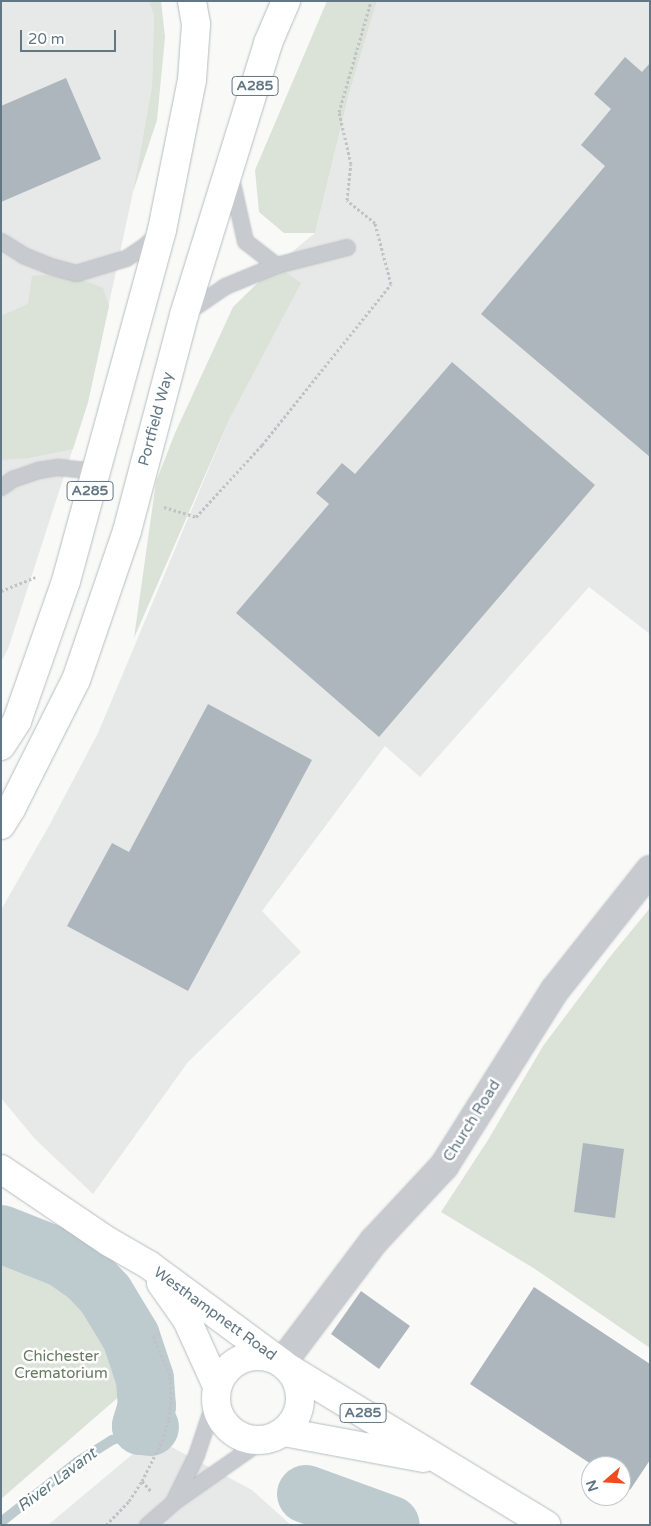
<!DOCTYPE html>
<html>
<head>
<meta charset="utf-8">
<style>
	body { margin:0 }
	#map { position:relative; width:651px; height:1526px; overflow:hidden; background:#f9f9f7; font-family:"Varela Round",sans-serif }
	div>[style] { position:absolute }
	.built>* { inset:0; background:#e7e8e8 }
	.green>* { inset:0; background:#dbe2d8 }
	.stream>* { height:10px; margin:-5px; padding:0 5px; transform-origin:5px; border-radius:5px; background:#bdcbcf }
	.river>* { height:58px; margin:-29px; padding:0 29px; transform-origin:29px; border-radius:29px; background:#bdcbcf }
	.building>* { inset:0; background:#adb6bc }
	.path>* { height:3px; margin-top:-1.5px; transform-origin:0; background:repeating-linear-gradient(90deg,#c0c3c5 0 2.5px,transparent 0 5px) }
	.roads { filter:drop-shadow(0 0 1px #b7bdc1) drop-shadow(0 0 1px #b7bdc1) }
	.service>* { height:15px; margin:-7.5px; padding:0 7.5px; transform-origin:7.5px; border-radius:7.5px; background:#c7cbcf }
	.minor>* { height:28px; margin:-14px; padding:0 14px; transform-origin:14px; border-radius:14px; background:#c7cbcf }
	.primary>* { height:28px; margin:-14px; padding:0 14px; transform-origin:14px; border-radius:14px; background:#fff }
	.primary>.ring { margin:-14px; padding:0; box-sizing:content-box; background:none; border:28px solid #fff; border-radius:50% }
	span { translate:-50% -50%; white-space:nowrap; text-align:center; line-height:1.15; -webkit-text-stroke:5px #fff; paint-order:stroke }
	.shield-label span { padding:1px 4px; background:#fff; border:1px solid; border-radius:4px; -webkit-text-stroke-width:0 }
	.shield-label { font-size:14px; color:#627684; font-weight:700 }
	.street-label { font-size:15px; color:#627684 }
	.park-label { font-size:15px; color:#667b62 }
	.water-label { font-size:16px; color:#5d767e; font-style:italic }
	.frame { position:absolute; inset:0; border:2px solid #627684; pointer-events:none }
	.north { position:absolute; left:581px; top:1456px; width:50px; height:50px; box-sizing:border-box; background:#fff; border:1px solid #c0c8ce; border-radius:50%; rotate:251deg; font-size:14px; font-weight:700; line-height:20px; text-align:center; color:#627684 }
	.north::after { content:''; display:block; margin:auto; width:18px; height:22px; background:#f14c1f; clip-path:polygon(50% 0,100% 100%,50% 72%,0 100%) }
	.scale { position:absolute; left:20px; top:30px; width:96px; height:22px; box-sizing:border-box; border:2px solid #627684; border-top:0; padding-left:6px; font-size:15px; line-height:18px; white-space:nowrap; color:#627684; -webkit-text-stroke:4px #fff; paint-order:stroke }
</style>
</head>
<body>
<div id="map">
	<div class="built">
		<div style="clip-path:polygon(1px 1px,149px 1px,154px 16px,152px 86px,133px 192px,88px 402px,8px 649px,1px 662px)"></div>
		<div style="clip-path:polygon(377px 1px,650px 1px,650px 634px,589px 587px,420px 777px,385px 746px,262px 911px,301px 952px,188px 1062px,93px 1194px,35px 1139px,1px 1098px,1px 910px,50px 824px,98px 733px,230px 418px,300px 283px,276px 265px,315px 233px,349px 94px)"></div>
		<div style="clip-path:polygon(153px 1437px,252px 1490px,291px 1525px,48px 1525px)"></div>
	</div>
	<div class="green">
		<div style="clip-path:polygon(149px 1px,161px 1px,165px 37px,157px 120px,133px 192px,152px 86px,154px 16px)"></div>
		<div style="clip-path:polygon(327px 1px,377px 1px,349px 94px,315px 233px,284px 233px,259px 212px,255px 170px)"></div>
		<div style="clip-path:polygon(276px 265px,301px 283px,230px 418px,134px 638px,156px 482px,175px 433px,233px 307px)"></div>
		<div style="clip-path:polygon(44px 275px,83px 280px,103px 288px,109px 306px,88px 402px,73px 449px,29px 458px,1px 460px,1px 316px,28px 304px,32px 276px)"></div>
		<div style="clip-path:polygon(650px 908px,650px 1348px,535px 1269px,441px 1212px,488px 1140px,543px 1046px,609px 958px)"></div>
		<div style="clip-path:polygon(1px 1247px,102px 1313px,137px 1381px,1px 1499px)"></div>
	</div>
	<div class="stream">
		<div style="left:1px;top:1522px;width:97px;rotate:-38.3deg"></div>
		<div style="left:77px;top:1462px;width:41px;rotate:-32.2deg"></div>
		<div style="left:112px;top:1440px;width:19px;rotate:-16deg"></div>
		<div style="left:130px;top:1435px;width:14px;rotate:-39deg"></div>
	</div>
	<div class="river">
		<div style="left:1px;top:1234px;width:68px;rotate:21.6deg"></div>
		<div style="left:64px;top:1259px;width:29px;rotate:35deg"></div>
		<div style="left:88px;top:1276px;width:25px;rotate:47deg"></div>
		<div style="left:105px;top:1294px;width:50px;rotate:58.8deg"></div>
		<div style="left:131px;top:1337px;width:44px;rotate:71.6deg"></div>
		<div style="left:145px;top:1379px;width:27px;rotate:86deg"></div>
		<div style="left:147px;top:1406px;width:21px;rotate:107deg"></div>
		<div style="left:141px;top:1426px;width:9px;rotate:6deg"></div>
		<div style="left:306px;top:1494px;width:90px;rotate:20deg"></div>
	</div>
	<div class="building">
		<div style="clip-path:polygon(625px 57px,642px 72px,650px 63px,650px 457px,481px 314px,605px 166px,581px 145px,611px 109px,594px 94px)"></div>
		<div style="clip-path:polygon(66px 78px,101px 159px,1px 202px,1px 106px)"></div>
		<div style="clip-path:polygon(452px 362px,595px 485px,379px 737px,236px 613px,329px 504px,316px 493px,342px 463px,355px 474px)"></div>
		<div style="clip-path:polygon(208px 704px,312px 760px,188px 991px,67px 926px,112px 843px,129px 852px)"></div>
		<div style="clip-path:polygon(583px 1143px,624px 1149px,615px 1218px,574px 1212px)"></div>
		<div style="clip-path:polygon(534px 1287px,650px 1364px,650px 1460px,630px 1490px,621px 1484px,621px 1466px,594px 1466px,470px 1384px)"></div>
		<div style="clip-path:polygon(361px 1291px,410px 1326px,379px 1369px,331px 1334px)"></div>
	</div>
	<div class="path">
		<div style="left:164px;top:507px;width:34px;rotate:17deg"></div>
		<div style="left:196px;top:517px;width:98px;rotate:-47.5deg"></div>
		<div style="left:262px;top:445px;width:206px;rotate:-51.3deg"></div>
		<div style="left:391px;top:284px;width:63px;rotate:-104.7deg"></div>
		<div style="left:375px;top:223px;width:36px;rotate:-141deg"></div>
		<div style="left:347px;top:200px;width:36px;rotate:-84deg"></div>
		<div style="left:351px;top:164px;width:53px;rotate:-103deg"></div>
		<div style="left:339px;top:112px;width:116px;rotate:-73.9deg"></div>
		<div style="left:1px;top:591px;width:37px;rotate:-22deg"></div>
		<div style="left:142px;top:1481px;width:13px;rotate:48deg"></div>
		<div style="left:106px;top:1525px;width:33px;rotate:-46deg"></div>
		<div style="left:129px;top:1501px;width:24px;rotate:-57deg"></div>
		<div style="left:142px;top:1481px;width:45px;rotate:-63.4deg"></div>
		<div style="left:162px;top:1441px;width:23px;rotate:-72deg"></div>
		<div style="left:169px;top:1419px;width:25px;rotate:-85deg"></div>
		<div style="left:171px;top:1394px;width:19px;rotate:-93deg"></div>
		<div style="left:170px;top:1375px;width:42px;rotate:-114.1deg"></div>
		<div style="left:153px;top:1337px;width:7px;rotate:-27deg"></div>
	</div>
	<div class="roads">
		<div class="service">
			<div style="left:231px;top:178px;width:65px;rotate:77.5deg"></div>
			<div style="left:245px;top:241px;width:39px;rotate:38deg"></div>
			<div style="left:1px;top:241px;width:26px;rotate:32deg"></div>
			<div style="left:23px;top:255px;width:29px;rotate:22deg"></div>
			<div style="left:50px;top:266px;width:27px;rotate:15deg"></div>
			<div style="left:76px;top:273px;width:52px;rotate:-16.7deg"></div>
			<div style="left:126px;top:258px;width:22px;rotate:-34deg"></div>
			<div style="left:144px;top:246px;width:18px;rotate:-43deg"></div>
			<div style="left:187px;top:312px;width:46px;rotate:-34.4deg"></div>
			<div style="left:225px;top:286px;width:55px;rotate:-22.4deg"></div>
			<div style="left:276px;top:265px;width:73px;rotate:-14.2deg"></div>
			<div style="left:1px;top:487px;width:14px;rotate:-36deg"></div>
			<div style="left:12px;top:479px;width:28px;rotate:-19deg"></div>
			<div style="left:38px;top:470px;width:20px;rotate:-9deg"></div>
			<div style="left:58px;top:467px;width:37px;rotate:6deg"></div>
			<div style="left:173px;top:1502px;width:52px;rotate:-63.9deg"></div>
			<div style="left:196px;top:1455px;width:66px;rotate:-71.6deg"></div>
			<div style="left:147px;top:1525px;width:35px;rotate:-41deg"></div>
			<div style="left:173px;top:1502px;width:108px;rotate:-34.9deg"></div>
		</div>
		<div class="minor">
			<div style="left:282px;top:1363px;width:153px;rotate:-53deg"></div>
			<div style="left:374px;top:1241px;width:103px;rotate:-47deg"></div>
			<div style="left:444px;top:1166px;width:208px;rotate:-57.8deg"></div>
			<div style="left:555px;top:990px;width:153px;rotate:-51.6deg"></div>
		</div>
		<div class="primary">
			<div style="left:1px;top:746px;width:30px;rotate:-57deg"></div>
			<div style="left:17px;top:721px;width:148px;rotate:-70.7deg"></div>
			<div style="left:66px;top:581px;width:364px;rotate:-74.7deg"></div>
			<div style="left:162px;top:230px;width:153px;rotate:-78.7deg"></div>
			<div style="left:192px;top:80px;width:56px;rotate:-85.9deg"></div>
			<div style="left:196px;top:24px;width:23px;rotate:-100deg"></div>
			<div style="left:1px;top:825px;width:19px;rotate:-58deg"></div>
			<div style="left:11px;top:809px;width:144px;rotate:-63.3deg"></div>
			<div style="left:76px;top:680px;width:157px;rotate:-71.1deg"></div>
			<div style="left:127px;top:531px;width:223px;rotate:-75.2deg"></div>
			<div style="left:184px;top:315px;width:285px;rotate:-72.8deg"></div>
			<div style="left:268px;top:43px;width:46px;rotate:-66.8deg"></div>
			<div style="left:1px;top:1169px;width:130px;rotate:34.1deg"></div>
			<div style="left:109px;top:1242px;width:46px;rotate:29.9deg"></div>
			<div style="left:149px;top:1265px;width:165px;rotate:36.4deg"></div>
			<div style="left:161px;top:1283px;width:45px;rotate:54.9deg"></div>
			<div style="left:187px;top:1320px;width:72px;rotate:65.6deg"></div>
			<div class="ring" style="left:216px;top:1356px;width:56px;height:56px"></div>
			<div style="left:285px;top:1366px;width:306px;rotate:31.3deg"></div>
			<div style="left:284px;top:1432px;width:142px;rotate:10.5deg"></div>
		</div>
	</div>
	<div class="shield-label">
		<span style="left:255px;top:86px">A285</span>
		<span style="left:90px;top:491px">A285</span>
		<span style="left:363px;top:1413px">A285</span>
	</div>
	<div class="street-label">
		<span style="left:156px;top:419px;rotate:-75deg">Portfield Way</span>
		<span style="left:472px;top:1121px;rotate:-58deg">Church Road</span>
		<span style="left:215px;top:1314px;rotate:36deg">Westhampnett Road</span>
	</div>
	<div class="park-label">
		<span style="left:61px;top:1365px">Chichester<br>Crematorium</span>
	</div>
	<div class="water-label">
		<span style="left:57px;top:1480px;rotate:-37deg">River Lavant</span>
	</div>
	<div class="frame"></div>
	<div class="north">N</div>
	<div class="scale">20 m</div>
</div>
</body>
</html>
